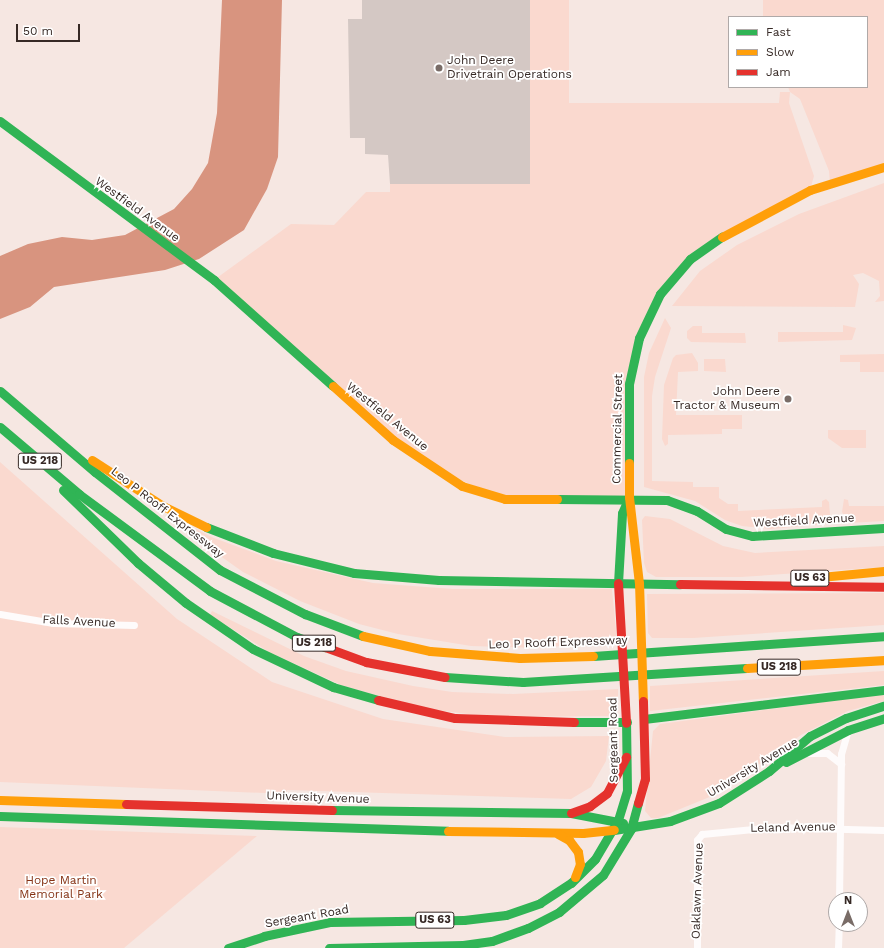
<!DOCTYPE html>
<html>
<head>
<meta charset="utf-8">
<style>
	body { margin:0 }
	#map { position:relative; width:884px; height:948px; overflow:hidden; background:#f6e7e2; font-family:"Work Sans",sans-serif }
	div>[style] { position:absolute }
	.green>* { inset:0; background:#fad9cf }
	.water>* { inset:0; background:#d8947f }
	.building>* { inset:0; background:#d4c8c4 }
	.street>* { height:7px; margin:-3.5px; padding:0 3.5px; transform-origin:3.5px; border-radius:3.5px; background:#fefbfb }
	.fast>* { height:9px; margin:-4.5px; padding:0 4.5px; transform-origin:4.5px; border-radius:4.5px; background:#30b455 }
	.slow>* { height:9px; margin:-4.5px; padding:0 4.5px; transform-origin:4.5px; border-radius:4.5px; background:#ff9f0a }
	.jam>* { height:9px; margin:-4.5px; padding:0 4.5px; transform-origin:4.5px; border-radius:4.5px; background:#e5322d }
	.dots>* { width:11px; height:11px; translate:-50% -50%; box-sizing:border-box; border:2px solid #fff; border-radius:50% }
	span { translate:-50% -50%; white-space:nowrap; text-align:center; line-height:1.15; -webkit-text-stroke:3.5px #fff; paint-order:stroke }
	.shield-label span { padding:1px 3px; background:#fff; border:1px solid; border-radius:3px; -webkit-text-stroke-width:0 }
	.shield-label { font-size:11px; color:#362925; font-weight:700 }
	.poi-label { font-size:12px; color:#362925 }
	.left { translate:0 -50%; text-align:left }
	.right { translate:-100% -50%; text-align:right }
	.street-label { font-size:12px; color:#362925 }
	.park-label { font-size:12px; color:#853315 }
	.legend { position:absolute; left:728px; top:16px; width:140px; height:72px; box-sizing:border-box; background:#fff; border:1px solid #afa9a8; margin:0; padding:5px 7px; list-style:none; font-size:12px; color:#362925 }
	.legend li { display:flex; align-items:center; gap:8px; height:20px }
	.legend b { width:20px; border:1px solid #afa9a8 }
	.north { position:absolute; left:828px; top:892px; width:40px; height:40px; box-sizing:border-box; background:#fff; border:1px solid #afa9a8; border-radius:50%; rotate:0deg; font-size:11px; font-weight:700; line-height:16px; text-align:center; color:#362925 }
	.north::after { content:''; display:block; margin:auto; width:14px; height:18px; background:#796c67; clip-path:polygon(50% 0,100% 100%,50% 72%,0 100%) }
	.scale { position:absolute; left:16px; top:24px; width:64px; height:18px; box-sizing:border-box; border:2px solid #362925; border-top:0; padding-left:5px; font-size:12px; line-height:14px; white-space:nowrap; color:#362925; -webkit-text-stroke:3px #fff; paint-order:stroke }
</style>
</head>
<body>
<div id="map">
	<div class="green">
		<div style="clip-path:polygon(530px 0,569px 0,569px 103px,779px 103px,780px 92px,790px 92px,788px 87px,867px 87px,867px 17px,763px 17px,763px 0,884px 0,884px 167px,830px 183px,829px 171px,800px 99px,790px 92px,789px 103px,814px 176px,810px 190px,771px 209px,673px 276px,632px 361px,629px 497px,505px 499px,430px 467px,214px 280px,291px 224px,334px 225px,366px 192px,390px 192px,390px 184px,530px 184px)"></div>
		<div style="clip-path:polygon(884px 183px,884px 301px,875px 302px,880px 296px,879px 281px,863px 273px,853px 275px,859px 284px,855px 307px,672px 306px,700px 271px,737px 245px,799px 214px)"></div>
		<div style="clip-path:polygon(665px 318px,671px 328px,655px 377px,652px 396px,652px 481px,693px 482px,693px 487px,719px 487px,719px 498px,728px 504px,738px 504px,738px 511px,822px 507px,822px 501px,826px 499px,829px 502px,830px 515px,825px 524px,771px 529px,742px 526px,725px 520px,695px 501px,644px 487px,644px 377px,649px 353px)"></div>
		<div style="clip-path:polygon(843px 325px,856px 328px,852px 340px,778px 342px,778px 332px,843px 332px)"></div>
		<div style="clip-path:polygon(702px 326px,702px 333px,745px 333px,746px 343px,691px 342px,687px 338px,687px 331px,693px 326px)"></div>
		<div style="clip-path:polygon(692px 353px,698px 363px,698px 371px,678px 372px,676px 415px,742px 415px,742px 429px,722px 429px,722px 434px,668px 435px,668px 444px,665px 446px,662px 439px,664px 385px,673px 358px,676px 355px)"></div>
		<div style="clip-path:polygon(884px 354px,884px 372px,860px 372px,860px 362px,840px 362px,840px 355px)"></div>
		<div style="clip-path:polygon(704px 359px,725px 359px,726px 372px,704px 371px)"></div>
		<div style="clip-path:polygon(828px 430px,866px 430px,866px 448px,842px 448px,828px 438px)"></div>
		<div style="clip-path:polygon(0 462px,177px 619px,272px 682px,383px 719px,505px 737px,609px 736px,606px 761px,591px 787px,571px 799px,287px 790px,287px 794px,0 782px)"></div>
		<div style="clip-path:polygon(844px 499px,848px 500px,849px 506px,884px 506px,884px 521px,848px 523px,842px 512px)"></div>
		<div style="clip-path:polygon(645px 516px,670px 519px,723px 546px,755px 553px,884px 546px,884px 567px,741px 577px,656px 577px,647px 572px,644px 563px,642px 520px)"></div>
		<div style="clip-path:polygon(173px 518px,214px 538px,276px 561px,373px 583px,453px 589px,612px 589px,617px 641px,539px 648px,471px 646px,398px 634px,359px 624px,300px 601px,243px 572px,171px 521px)"></div>
		<div style="clip-path:polygon(884px 593px,884px 625px,693px 638px,652px 638px,648px 633px,647px 594px)"></div>
		<div style="clip-path:polygon(212px 611px,304px 656px,346px 671px,413px 686px,452px 692px,513px 694px,618px 689px,618px 716px,491px 717px,421px 708px,341px 685px,269px 652px,210px 615px)"></div>
		<div style="clip-path:polygon(884px 671px,884px 685px,650px 711px,650px 686px)"></div>
		<div style="clip-path:polygon(884px 694px,884px 701px,848px 711px,801px 735px,717px 794px,658px 818px,651px 818px,645px 811px,653px 731px,660px 724px)"></div>
		<div style="clip-path:polygon(0 827px,257px 836px,124px 948px,0 948px)"></div>
	</div>
	<div class="water">
		<div style="clip-path:polygon(222px 0,282px 0,278px 157px,267px 189px,244px 230px,199px 259px,165px 270px,54px 287px,30px 307px,0 319px,0 256px,28px 244px,62px 237px,92px 240px,125px 235px,174px 209px,192px 189px,208px 163px,217px 113px)"></div>
	</div>
	<div class="building">
		<div style="clip-path:polygon(362px 0,530px 0,530px 184px,390px 184px,388px 155px,365px 154px,365px 138px,350px 138px,348px 19px,362px 19px)"></div>
	</div>
	<div class="street">
		<div style="left:0;top:614px;width:54px;rotate:9.6deg"></div>
		<div style="left:53px;top:623px;width:81px;rotate:1.4deg"></div>
		<div style="left:808px;top:753px;width:19px"></div>
		<div style="left:827px;top:753px;width:18px;rotate:38deg"></div>
		<div style="left:839px;top:900px;width:146px;rotate:-89.2deg"></div>
		<div style="left:841px;top:754px;width:25px;rotate:-74deg"></div>
		<div style="left:697px;top:948px;width:108px;rotate:-90deg"></div>
		<div style="left:697px;top:840px;width:8px;rotate:-50deg"></div>
		<div style="left:702px;top:834px;width:72px;rotate:-5.6deg"></div>
		<div style="left:774px;top:827px;width:110px;rotate:1.6deg"></div>
		<div style="left:838px;top:948px;width:24px;rotate:-88deg"></div>
	</div>
	<div class="fast">
		<div style="left:0;top:121px;width:267px;rotate:36.6deg"></div>
		<div style="left:214px;top:280px;width:159px;rotate:41.7deg"></div>
		<div style="left:0;top:391px;width:125px;rotate:40.5deg"></div>
		<div style="left:95px;top:472px;width:159px;rotate:38.1deg"></div>
		<div style="left:220px;top:570px;width:96px;rotate:27.4deg"></div>
		<div style="left:305px;top:614px;width:62px;rotate:20.8deg"></div>
		<div style="left:0;top:427px;width:104px;rotate:40.3deg"></div>
		<div style="left:79px;top:494px;width:163px;rotate:36.5deg"></div>
		<div style="left:210px;top:591px;width:98px;rotate:27.9deg"></div>
		<div style="left:297px;top:637px;width:30px;rotate:20deg"></div>
		<div style="left:629px;top:463px;width:79px;rotate:-90deg"></div>
		<div style="left:629px;top:384px;width:47px;rotate:-77.7deg"></div>
		<div style="left:639px;top:338px;width:49px;rotate:-64.5deg"></div>
		<div style="left:660px;top:294px;width:46px;rotate:-49.4deg"></div>
		<div style="left:690px;top:259px;width:39px;rotate:-35deg"></div>
		<div style="left:63px;top:490px;width:105px;rotate:44.2deg"></div>
		<div style="left:138px;top:563px;width:62px;rotate:39.8deg"></div>
		<div style="left:186px;top:603px;width:81px;rotate:34.5deg"></div>
		<div style="left:253px;top:649px;width:89px;rotate:25.4deg"></div>
		<div style="left:333px;top:687px;width:47px;rotate:16.1deg"></div>
		<div style="left:557px;top:499px;width:110px;rotate:0.5deg"></div>
		<div style="left:667px;top:500px;width:32px;rotate:20deg"></div>
		<div style="left:697px;top:511px;width:34px;rotate:32deg"></div>
		<div style="left:726px;top:529px;width:27px;rotate:15deg"></div>
		<div style="left:752px;top:536px;width:132px;rotate:-3.5deg"></div>
		<div style="left:206px;top:527px;width:72px;rotate:21.2deg"></div>
		<div style="left:273px;top:553px;width:83px;rotate:13.9deg"></div>
		<div style="left:354px;top:573px;width:85px;rotate:4.7deg"></div>
		<div style="left:439px;top:580px;width:241px;rotate:1deg"></div>
		<div style="left:618px;top:583px;width:70px;rotate:-86.7deg"></div>
		<div style="left:622px;top:513px;width:17px;rotate:-66deg"></div>
		<div style="left:593px;top:656px;width:292px;rotate:-3.9deg"></div>
		<div style="left:445px;top:677px;width:78px;rotate:3.7deg"></div>
		<div style="left:523px;top:682px;width:224px;rotate:-3.6deg"></div>
		<div style="left:644px;top:719px;width:242px;rotate:-6.9deg"></div>
		<div style="left:574px;top:722px;width:53px"></div>
		<div style="left:786px;top:762px;width:70px;rotate:-27.3deg"></div>
		<div style="left:848px;top:730px;width:38px;rotate:-18deg"></div>
		<div style="left:332px;top:810px;width:239px;rotate:0.7deg"></div>
		<div style="left:571px;top:813px;width:53px;rotate:10.9deg"></div>
		<div style="left:0;top:816px;width:448px;rotate:1.9deg"></div>
		<div style="left:614px;top:830px;width:57px;rotate:-9.1deg"></div>
		<div style="left:670px;top:821px;width:52px;rotate:-20.2deg"></div>
		<div style="left:719px;top:803px;width:59px;rotate:-32.6deg"></div>
		<div style="left:769px;top:771px;width:54px;rotate:-40.5deg"></div>
		<div style="left:810px;top:736px;width:40px;rotate:-26.6deg"></div>
		<div style="left:846px;top:718px;width:40px;rotate:-18deg"></div>
		<div style="left:228px;top:948px;width:38px;rotate:-18deg"></div>
		<div style="left:264px;top:936px;width:67px;rotate:-12deg"></div>
		<div style="left:330px;top:922px;width:134px;rotate:-0.9deg"></div>
		<div style="left:464px;top:920px;width:42px;rotate:-6.8deg"></div>
		<div style="left:506px;top:915px;width:36px;rotate:-19deg"></div>
		<div style="left:540px;top:903px;width:37px;rotate:-33deg"></div>
		<div style="left:571px;top:883px;width:34px;rotate:-45deg"></div>
		<div style="left:595px;top:859px;width:45px;rotate:-59.5deg"></div>
		<div style="left:618px;top:820px;width:30px;rotate:-73deg"></div>
		<div style="left:627px;top:791px;width:68px;rotate:-90.8deg"></div>
		<div style="left:329px;top:948px;width:134px;rotate:-1.3deg"></div>
		<div style="left:463px;top:945px;width:29px;rotate:-8deg"></div>
		<div style="left:492px;top:941px;width:38px;rotate:-20deg"></div>
		<div style="left:528px;top:928px;width:35px;rotate:-27deg"></div>
		<div style="left:559px;top:912px;width:57px;rotate:-40.1deg"></div>
		<div style="left:603px;top:875px;width:54px;rotate:-58.7deg"></div>
		<div style="left:631px;top:829px;width:27px;rotate:-75deg"></div>
	</div>
	<div class="slow">
		<div style="left:722px;top:237px;width:100px;rotate:-28.1deg"></div>
		<div style="left:810px;top:190px;width:77px;rotate:-17.3deg"></div>
		<div style="left:333px;top:386px;width:81px;rotate:42deg"></div>
		<div style="left:393px;top:440px;width:83px;rotate:33.7deg"></div>
		<div style="left:462px;top:486px;width:45px;rotate:16.8deg"></div>
		<div style="left:505px;top:499px;width:52px"></div>
		<div style="left:92px;top:460px;width:85px;rotate:32.9deg"></div>
		<div style="left:163px;top:506px;width:48px;rotate:26deg"></div>
		<div style="left:629px;top:463px;width:34px;rotate:90deg"></div>
		<div style="left:629px;top:497px;width:87px;rotate:83.4deg"></div>
		<div style="left:810px;top:578px;width:74px;rotate:-5.4deg"></div>
		<div style="left:639px;top:583px;width:118px;rotate:88.1deg"></div>
		<div style="left:363px;top:636px;width:69px;rotate:12.6deg"></div>
		<div style="left:430px;top:651px;width:90px;rotate:4.4deg"></div>
		<div style="left:520px;top:658px;width:73px;rotate:-1.6deg"></div>
		<div style="left:747px;top:668px;width:137px;rotate:-3.3deg"></div>
		<div style="left:0;top:800px;width:126px;rotate:1.8deg"></div>
		<div style="left:448px;top:831px;width:135px;rotate:0.8deg"></div>
		<div style="left:583px;top:833px;width:31px;rotate:-6deg"></div>
		<div style="left:558px;top:834px;width:13px;rotate:29deg"></div>
		<div style="left:569px;top:840px;width:15px;rotate:53deg"></div>
		<div style="left:578px;top:852px;width:12px;rotate:81deg"></div>
		<div style="left:580px;top:864px;width:14px;rotate:111deg"></div>
	</div>
	<div class="jam">
		<div style="left:618px;top:583px;width:140px;rotate:86.7deg"></div>
		<div style="left:680px;top:584px;width:204px;rotate:0.8deg"></div>
		<div style="left:325px;top:647px;width:44px;rotate:20.1deg"></div>
		<div style="left:366px;top:662px;width:80px;rotate:10.8deg"></div>
		<div style="left:378px;top:700px;width:79px;rotate:13.2deg"></div>
		<div style="left:455px;top:718px;width:119px;rotate:1.9deg"></div>
		<div style="left:638px;top:803px;width:25px;rotate:-74deg"></div>
		<div style="left:645px;top:779px;width:78px;rotate:-91.5deg"></div>
		<div style="left:126px;top:804px;width:206px;rotate:1.7deg"></div>
		<div style="left:571px;top:813px;width:20px;rotate:-20deg"></div>
		<div style="left:590px;top:806px;width:21px;rotate:-37deg"></div>
		<div style="left:607px;top:793px;width:41px;rotate:-62.2deg"></div>
	</div>
	<div class="dots">
		<div style="left:439px;top:68px;background:#796c67"></div>
		<div style="left:788px;top:399px;background:#796c67"></div>
	</div>
	<div class="shield-label">
		<span style="left:40px;top:461px">US 218</span>
		<span style="left:810px;top:578px">US 63</span>
		<span style="left:314px;top:643px">US 218</span>
		<span style="left:779px;top:667px">US 218</span>
		<span style="left:435px;top:920px">US 63</span>
	</div>
	<div class="poi-label">
		<span class="left" style="left:447px;top:68px">John Deere<br>Drivetrain Operations</span>
		<span class="right" style="left:780px;top:399px">John Deere<br>Tractor &amp; Museum</span>
	</div>
	<div class="street-label">
		<span style="left:137px;top:210px;rotate:36deg">Westfield Avenue</span>
		<span style="left:387px;top:417px;rotate:39deg">Westfield Avenue</span>
		<span style="left:618px;top:429px;rotate:-89deg">Commercial Street</span>
		<span style="left:167px;top:513px;rotate:38deg">Leo P Rooff Expressway</span>
		<span style="left:804px;top:521px;rotate:-3deg">Westfield Avenue</span>
		<span style="left:79px;top:622px;rotate:3deg">Falls Avenue</span>
		<span style="left:558px;top:643px;rotate:-2deg">Leo P Rooff Expressway</span>
		<span style="left:614px;top:740px;rotate:-91deg">Sergeant Road</span>
		<span style="left:753px;top:768px;rotate:-31deg">University Avenue</span>
		<span style="left:318px;top:798px;rotate:2deg">University Avenue</span>
		<span style="left:793px;top:828px;rotate:-1deg">Leland Avenue</span>
		<span style="left:698px;top:891px;rotate:-88deg">Oaklawn Avenue</span>
		<span style="left:307px;top:917px;rotate:-10deg">Sergeant Road</span>
	</div>
	<div class="park-label">
		<span style="left:61px;top:888px">Hope Martin<br>Memorial Park</span>
	</div>
	<ul class="legend">
	<li><b style="height:5px;background:#30b455"></b>Fast</li>
	<li><b style="height:5px;background:#ff9f0a"></b>Slow</li>
	<li><b style="height:5px;background:#e5322d"></b>Jam</li>
	</ul>
	<div class="north">N</div>
	<div class="scale">50 m</div>
</div>
</body>
</html>
